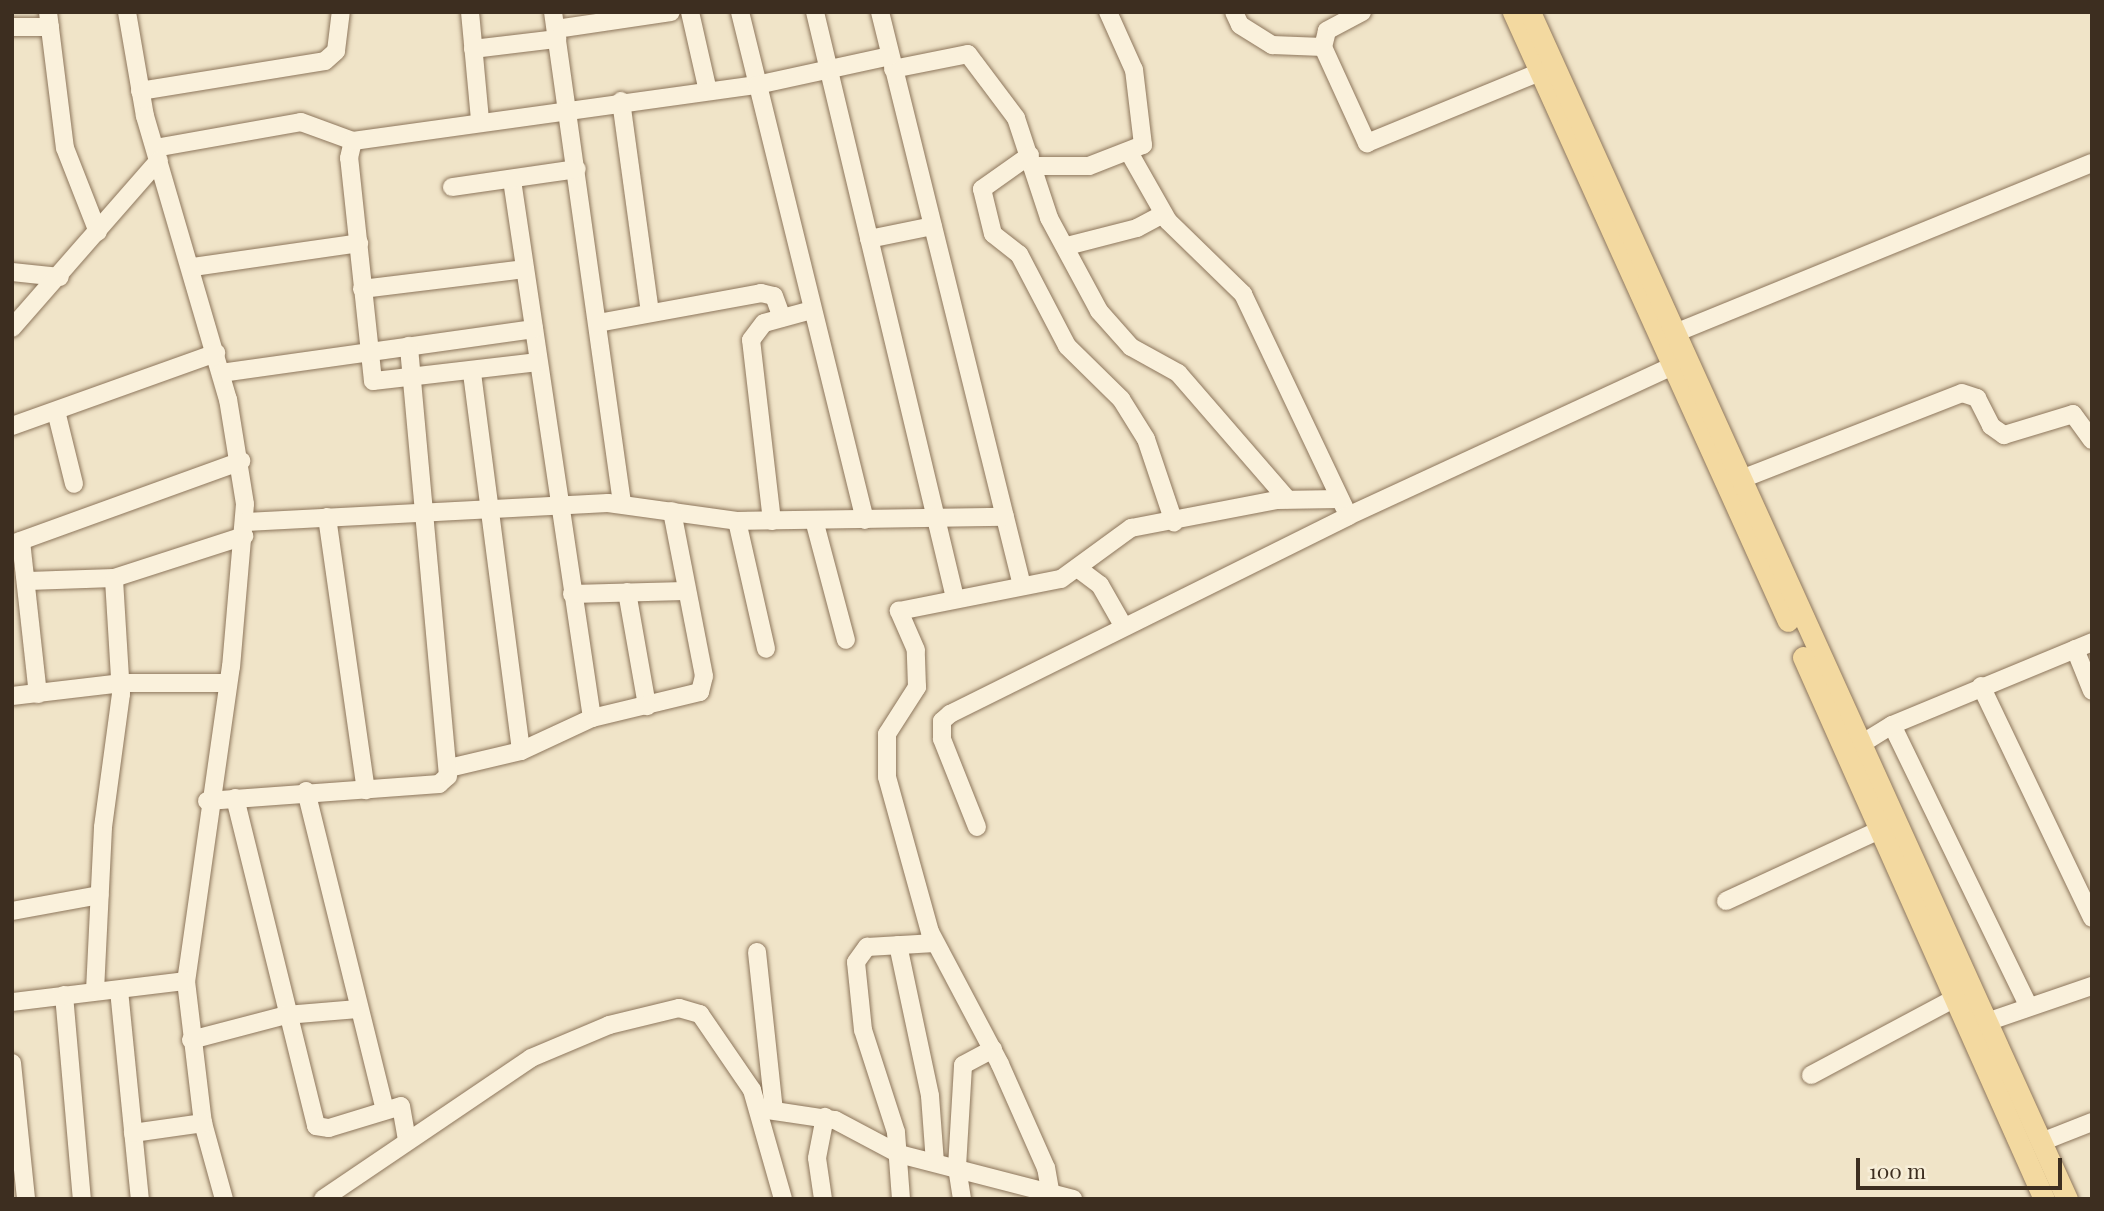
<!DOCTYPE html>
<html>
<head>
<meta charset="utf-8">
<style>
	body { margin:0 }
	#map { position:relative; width:2104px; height:1211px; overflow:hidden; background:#f0e4c8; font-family:"Playfair Display",serif }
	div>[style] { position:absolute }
	.roads { filter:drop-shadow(0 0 2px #8d765c) drop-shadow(0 0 2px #8d765c) }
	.minor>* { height:18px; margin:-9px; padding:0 9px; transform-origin:9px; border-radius:9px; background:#faf1dc }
	.major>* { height:21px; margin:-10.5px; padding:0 10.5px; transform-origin:10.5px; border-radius:10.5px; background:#f3d9a0 }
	span { translate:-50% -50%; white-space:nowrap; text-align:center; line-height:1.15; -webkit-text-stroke:6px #f7eed8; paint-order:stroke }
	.frame { position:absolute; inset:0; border:14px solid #3d2e20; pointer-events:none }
	.scale { position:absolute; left:1856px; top:1158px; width:206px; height:32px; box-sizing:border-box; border:4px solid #3d2e20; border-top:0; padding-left:9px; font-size:21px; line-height:24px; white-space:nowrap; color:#3d2e20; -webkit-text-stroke:5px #f7eed8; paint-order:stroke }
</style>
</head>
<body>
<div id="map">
	<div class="roads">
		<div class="minor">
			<div style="left:48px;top:12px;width:137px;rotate:82.9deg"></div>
			<div style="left:65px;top:148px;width:90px;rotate:68.6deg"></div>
			<div style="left:127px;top:12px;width:106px;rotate:80.2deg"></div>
			<div style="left:145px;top:116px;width:295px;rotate:73.7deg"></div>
			<div style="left:228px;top:399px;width:106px;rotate:80.8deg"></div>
			<div style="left:245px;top:504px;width:163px;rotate:94.9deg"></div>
			<div style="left:231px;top:666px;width:318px;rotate:98.1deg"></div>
			<div style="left:186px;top:981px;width:143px;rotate:83.2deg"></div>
			<div style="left:203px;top:1123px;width:79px;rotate:74.6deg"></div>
			<div style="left:470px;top:12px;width:108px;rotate:84.7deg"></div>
			<div style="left:553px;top:12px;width:496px;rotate:82deg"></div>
			<div style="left:690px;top:12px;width:81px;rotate:77.2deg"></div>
			<div style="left:740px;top:12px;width:523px;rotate:76.18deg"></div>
			<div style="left:815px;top:12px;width:602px;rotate:76.56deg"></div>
			<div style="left:880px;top:12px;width:591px;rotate:76.1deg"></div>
			<div style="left:1234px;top:12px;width:14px;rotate:65deg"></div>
			<div style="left:1240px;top:25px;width:38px;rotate:32deg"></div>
			<div style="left:1272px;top:45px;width:51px;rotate:2.2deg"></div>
			<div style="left:1362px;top:12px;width:40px;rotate:152deg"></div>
			<div style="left:1327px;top:31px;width:16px;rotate:104deg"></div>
			<div style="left:1323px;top:47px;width:106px;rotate:65.4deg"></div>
			<div style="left:1367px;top:143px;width:187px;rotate:-22.3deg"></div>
			<div style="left:12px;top:27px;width:38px"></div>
			<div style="left:556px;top:29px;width:116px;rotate:-8.4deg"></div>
			<div style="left:473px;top:49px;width:85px;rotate:-6.8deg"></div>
			<div style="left:893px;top:69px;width:76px;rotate:-11.3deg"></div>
			<div style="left:968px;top:54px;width:80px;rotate:53.1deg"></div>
			<div style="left:1016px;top:118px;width:105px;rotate:71.7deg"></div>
			<div style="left:1049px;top:218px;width:106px;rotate:61.7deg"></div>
			<div style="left:1099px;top:311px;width:48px;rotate:48.4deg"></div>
			<div style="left:1131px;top:347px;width:54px;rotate:29deg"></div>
			<div style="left:1178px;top:373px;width:167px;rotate:49.1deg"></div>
			<div style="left:140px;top:91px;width:187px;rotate:-9.2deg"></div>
			<div style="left:325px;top:61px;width:15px;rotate:-42deg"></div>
			<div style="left:336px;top:51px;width:39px;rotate:-83deg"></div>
			<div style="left:621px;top:101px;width:213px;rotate:82.2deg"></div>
			<div style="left:155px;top:148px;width:148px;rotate:-10.1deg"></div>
			<div style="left:301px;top:122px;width:55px;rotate:20.1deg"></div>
			<div style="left:1130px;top:154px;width:77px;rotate:60.4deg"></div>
			<div style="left:1168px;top:221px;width:105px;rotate:44.2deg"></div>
			<div style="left:1243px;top:294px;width:236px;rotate:64.6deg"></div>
			<div style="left:1030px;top:155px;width:59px;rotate:144.7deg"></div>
			<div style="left:982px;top:189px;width:46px;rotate:76.3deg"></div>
			<div style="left:993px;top:234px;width:33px;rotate:38deg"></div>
			<div style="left:1019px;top:254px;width:104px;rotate:62.4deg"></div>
			<div style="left:1067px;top:346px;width:76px;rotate:44.5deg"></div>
			<div style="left:1121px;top:399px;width:47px;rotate:58deg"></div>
			<div style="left:1146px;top:439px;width:88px;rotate:71.4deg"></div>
			<div style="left:1034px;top:166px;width:55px"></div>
			<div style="left:1089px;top:166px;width:58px;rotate:-21.3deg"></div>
			<div style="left:1143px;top:145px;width:76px;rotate:-96.8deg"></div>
			<div style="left:1134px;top:70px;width:64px;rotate:-114.1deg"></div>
			<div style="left:512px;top:180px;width:544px;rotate:81.54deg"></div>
			<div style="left:452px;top:187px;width:126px;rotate:-8.2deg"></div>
			<div style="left:869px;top:239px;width:65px;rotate:-11.5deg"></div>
			<div style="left:1067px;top:246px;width:72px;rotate:-14.4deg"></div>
			<div style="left:1137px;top:228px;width:30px;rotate:-28deg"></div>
			<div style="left:193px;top:267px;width:168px;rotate:-8.2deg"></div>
			<div style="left:12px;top:272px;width:48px;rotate:5.9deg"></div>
			<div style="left:362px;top:289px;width:163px;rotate:-7deg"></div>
			<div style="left:598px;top:323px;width:166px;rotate:-10.4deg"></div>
			<div style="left:761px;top:293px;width:13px;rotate:13deg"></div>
			<div style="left:774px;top:296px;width:23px;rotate:70deg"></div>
			<div style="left:12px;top:328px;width:223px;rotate:-48.8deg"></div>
			<div style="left:1663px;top:338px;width:463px;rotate:-22.2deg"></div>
			<div style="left:538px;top:362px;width:166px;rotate:173.4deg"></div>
			<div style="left:373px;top:381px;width:224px;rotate:-96.1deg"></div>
			<div style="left:349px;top:158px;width:17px;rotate:-77deg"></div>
			<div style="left:353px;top:141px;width:408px;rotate:-7.9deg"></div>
			<div style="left:757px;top:85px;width:136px;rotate:-12.3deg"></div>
			<div style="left:221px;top:373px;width:316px;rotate:-8deg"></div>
			<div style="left:472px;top:373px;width:381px;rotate:82.6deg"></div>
			<div style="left:56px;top:411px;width:75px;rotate:76.1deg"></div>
			<div style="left:12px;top:426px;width:217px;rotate:-19.7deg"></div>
			<div style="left:1739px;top:480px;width:239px;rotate:-21.3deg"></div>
			<div style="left:1962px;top:393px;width:16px;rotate:18deg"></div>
			<div style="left:1977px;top:398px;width:31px;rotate:63deg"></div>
			<div style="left:1991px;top:426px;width:16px;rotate:35deg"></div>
			<div style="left:2004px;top:435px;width:72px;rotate:-16.9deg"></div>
			<div style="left:2073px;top:414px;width:32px;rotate:54deg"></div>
			<div style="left:327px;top:517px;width:276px;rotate:81.9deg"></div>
			<div style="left:814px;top:520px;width:124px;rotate:75.1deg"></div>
			<div style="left:737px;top:521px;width:131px;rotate:77.2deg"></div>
			<div style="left:772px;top:521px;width:182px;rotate:-96.6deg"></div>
			<div style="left:751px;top:340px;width:21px;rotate:-53deg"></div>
			<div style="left:764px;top:323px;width:50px;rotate:-15.2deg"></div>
			<div style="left:246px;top:522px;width:362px;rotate:-3deg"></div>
			<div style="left:608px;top:503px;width:130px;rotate:7.9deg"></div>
			<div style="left:737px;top:521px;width:268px;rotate:-0.9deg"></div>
			<div style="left:21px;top:541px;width:154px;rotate:83.7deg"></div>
			<div style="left:12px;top:544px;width:244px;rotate:-19.9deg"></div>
			<div style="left:1080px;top:570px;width:25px;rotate:37deg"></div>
			<div style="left:1100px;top:585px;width:48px;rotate:60.3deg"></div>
			<div style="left:28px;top:581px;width:86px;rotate:-2deg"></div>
			<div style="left:114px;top:578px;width:137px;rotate:-17.9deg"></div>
			<div style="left:627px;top:592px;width:116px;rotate:80deg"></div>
			<div style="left:572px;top:594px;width:113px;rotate:-1.5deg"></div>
			<div style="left:2075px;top:649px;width:45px;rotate:68deg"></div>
			<div style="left:1981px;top:686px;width:257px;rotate:64.4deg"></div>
			<div style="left:12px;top:696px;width:111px;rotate:-6.7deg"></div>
			<div style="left:122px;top:683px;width:106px"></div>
			<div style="left:1892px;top:725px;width:311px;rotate:64.1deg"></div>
			<div style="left:1850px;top:751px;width:49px;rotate:-31.8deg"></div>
			<div style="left:1892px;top:725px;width:217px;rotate:-22.5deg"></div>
			<div style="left:449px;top:768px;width:74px;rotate:-13.3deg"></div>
			<div style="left:521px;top:751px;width:78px;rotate:-24.9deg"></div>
			<div style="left:592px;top:718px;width:111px;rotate:-13.5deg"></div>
			<div style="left:700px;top:692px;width:16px;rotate:-76deg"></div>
			<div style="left:704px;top:676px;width:168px;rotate:-101deg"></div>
			<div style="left:306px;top:791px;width:325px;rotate:76.1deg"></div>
			<div style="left:235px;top:798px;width:338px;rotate:76.1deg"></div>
			<div style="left:316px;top:1126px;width:13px;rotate:9deg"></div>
			<div style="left:329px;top:1128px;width:75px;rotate:-17deg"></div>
			<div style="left:401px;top:1106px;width:35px;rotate:80deg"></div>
			<div style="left:207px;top:801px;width:233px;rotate:-4.2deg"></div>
			<div style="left:439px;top:784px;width:12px;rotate:-42deg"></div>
			<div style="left:448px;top:776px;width:432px;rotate:-95.2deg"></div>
			<div style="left:977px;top:827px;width:95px;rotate:-111.7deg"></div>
			<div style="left:942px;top:739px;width:18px;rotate:-90deg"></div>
			<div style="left:942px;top:721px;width:11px;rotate:-41deg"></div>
			<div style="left:950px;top:714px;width:445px;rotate:-26.4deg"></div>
			<div style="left:1348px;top:516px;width:370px;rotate:-24.8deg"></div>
			<div style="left:1726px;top:901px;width:170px;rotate:-24.8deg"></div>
			<div style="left:12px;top:911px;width:89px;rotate:-10.3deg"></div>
			<div style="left:898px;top:945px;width:154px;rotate:78deg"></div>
			<div style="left:930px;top:1096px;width:66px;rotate:85.7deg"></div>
			<div style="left:757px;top:952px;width:159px;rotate:83.9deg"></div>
			<div style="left:119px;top:990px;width:210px;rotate:84.3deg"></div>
			<div style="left:95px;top:991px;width:164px;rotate:-87.2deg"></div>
			<div style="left:103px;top:827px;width:134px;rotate:-82.3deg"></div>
			<div style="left:121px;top:694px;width:116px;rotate:-93.5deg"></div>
			<div style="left:64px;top:995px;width:205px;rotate:85deg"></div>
			<div style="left:12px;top:1002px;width:175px;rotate:-6.9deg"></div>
			<div style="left:1975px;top:1026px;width:124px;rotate:-18.9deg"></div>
			<div style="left:191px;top:1040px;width:98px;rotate:-14.7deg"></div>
			<div style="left:286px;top:1015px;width:72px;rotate:-4.8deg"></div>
			<div style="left:12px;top:1063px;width:137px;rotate:84.1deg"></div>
			<div style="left:1811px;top:1075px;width:166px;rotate:-28.1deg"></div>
			<div style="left:761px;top:1109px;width:75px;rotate:8.5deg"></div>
			<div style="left:835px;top:1120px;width:72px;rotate:28deg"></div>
			<div style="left:899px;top:1154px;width:180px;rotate:14.5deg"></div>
			<div style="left:133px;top:1133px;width:71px;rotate:-8.1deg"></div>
			<div style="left:2041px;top:1142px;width:55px;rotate:-21.4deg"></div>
			<div style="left:1050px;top:1190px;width:22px;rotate:-100deg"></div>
			<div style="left:1046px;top:1168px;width:114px;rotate:-113.9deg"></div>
			<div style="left:1000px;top:1064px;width:149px;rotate:-117.9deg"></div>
			<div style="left:930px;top:932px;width:161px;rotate:-105.5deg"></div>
			<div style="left:887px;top:777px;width:43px;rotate:-90deg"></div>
			<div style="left:887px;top:734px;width:56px;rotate:-57.4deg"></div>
			<div style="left:917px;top:687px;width:37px;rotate:-92deg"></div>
			<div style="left:916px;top:650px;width:43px;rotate:-113.6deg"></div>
			<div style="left:899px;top:611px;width:165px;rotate:-11.2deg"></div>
			<div style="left:1061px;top:579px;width:87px;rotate:-36.1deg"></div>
			<div style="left:1131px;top:528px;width:149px;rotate:-10.9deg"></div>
			<div style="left:1277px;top:500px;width:63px;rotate:-0.9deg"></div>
			<div style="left:323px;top:1199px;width:251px;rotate:-34.1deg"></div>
			<div style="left:531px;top:1058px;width:85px;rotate:-22.9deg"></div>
			<div style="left:609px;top:1025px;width:72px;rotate:-13.7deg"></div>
			<div style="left:679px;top:1008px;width:22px;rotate:16deg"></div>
			<div style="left:700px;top:1014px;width:92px;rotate:55.6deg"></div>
			<div style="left:752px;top:1090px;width:113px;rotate:74.1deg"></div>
			<div style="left:823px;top:1199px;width:41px;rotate:-98.3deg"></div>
			<div style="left:817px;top:1158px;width:42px;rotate:-79deg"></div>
			<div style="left:901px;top:1199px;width:67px;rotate:-94.3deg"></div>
			<div style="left:896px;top:1132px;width:107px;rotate:-107.9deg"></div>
			<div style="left:863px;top:1030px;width:68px;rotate:-95.9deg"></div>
			<div style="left:856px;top:962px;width:19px;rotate:-54deg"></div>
			<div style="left:867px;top:947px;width:68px;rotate:-3.4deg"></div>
			<div style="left:962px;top:1199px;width:32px;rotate:-99deg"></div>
			<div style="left:957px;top:1167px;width:102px;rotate:-86.6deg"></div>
			<div style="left:963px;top:1065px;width:34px;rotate:-28deg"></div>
		</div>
		<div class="major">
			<div style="left:1513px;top:12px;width:668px;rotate:65.7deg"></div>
			<div style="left:1530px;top:12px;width:1303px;rotate:65.66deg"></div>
			<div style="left:1803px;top:657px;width:593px;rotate:66.03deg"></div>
		</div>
	</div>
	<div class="frame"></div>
	<div class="scale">100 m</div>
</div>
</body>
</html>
